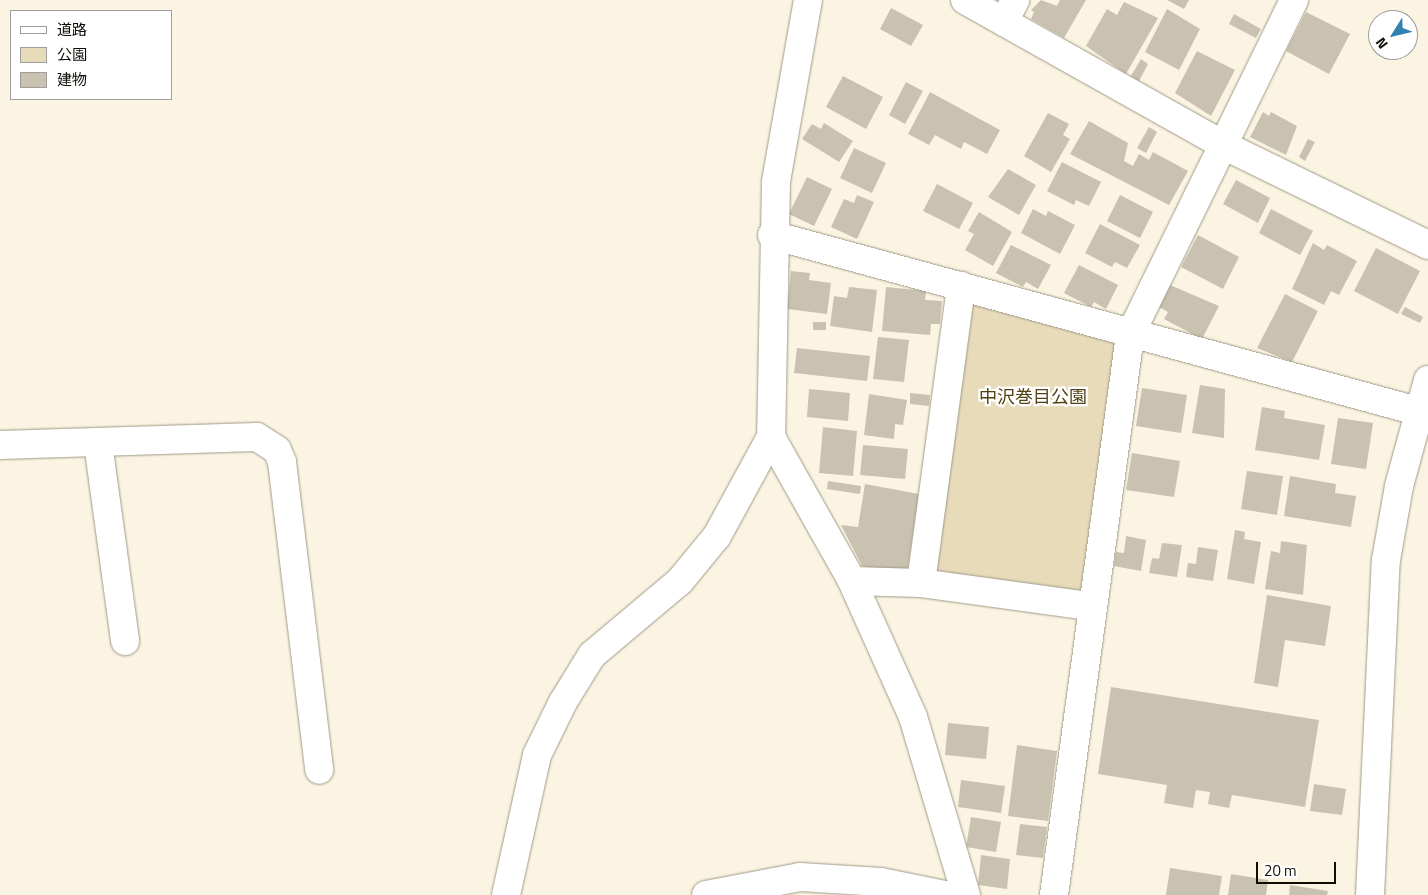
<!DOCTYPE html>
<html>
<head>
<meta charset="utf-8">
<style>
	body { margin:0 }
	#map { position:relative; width:1428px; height:895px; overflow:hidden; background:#fbf4e2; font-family:"Titillium Web","Noto Sans JP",sans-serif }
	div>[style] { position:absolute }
	.green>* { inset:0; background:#e7dbba }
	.building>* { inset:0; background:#c9c2b0 }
	.roads { filter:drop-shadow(0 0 1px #a09988) drop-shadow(0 0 1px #a09988) }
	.street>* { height:28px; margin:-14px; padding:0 14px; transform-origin:14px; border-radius:14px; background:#fff }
	.secondary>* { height:28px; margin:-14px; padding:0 14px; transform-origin:14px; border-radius:14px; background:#fff }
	span { translate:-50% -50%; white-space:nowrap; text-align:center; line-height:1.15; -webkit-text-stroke:4.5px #fff; paint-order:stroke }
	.park-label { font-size:18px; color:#524213 }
	.legend { position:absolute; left:10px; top:10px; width:162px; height:90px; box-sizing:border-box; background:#fff; border:1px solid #9f9e9c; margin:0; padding:6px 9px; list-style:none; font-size:15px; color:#100d07 }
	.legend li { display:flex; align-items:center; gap:10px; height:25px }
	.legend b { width:25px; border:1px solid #9f9e9c }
	.north { position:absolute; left:1368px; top:10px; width:50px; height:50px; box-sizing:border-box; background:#fff; border:1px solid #9f9e9c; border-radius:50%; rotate:234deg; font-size:14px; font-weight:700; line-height:20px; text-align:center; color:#100d07 }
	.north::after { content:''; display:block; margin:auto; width:18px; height:22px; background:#3280b2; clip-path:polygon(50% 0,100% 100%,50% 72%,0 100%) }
	.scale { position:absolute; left:1256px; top:862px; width:80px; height:22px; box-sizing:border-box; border:2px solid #100d07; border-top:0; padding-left:6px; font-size:15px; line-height:18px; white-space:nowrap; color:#100d07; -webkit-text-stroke:4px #fff; paint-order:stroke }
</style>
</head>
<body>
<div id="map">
	<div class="green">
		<div style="clip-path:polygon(961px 286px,1130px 335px,1090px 606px,921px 583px)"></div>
	</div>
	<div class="building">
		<div style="clip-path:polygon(1041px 0,1057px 6px,1060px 0,1086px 0,1064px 38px,1031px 19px,1034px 12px,1031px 10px)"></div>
		<div style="clip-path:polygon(1167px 0,1189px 0,1184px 9px)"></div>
		<div style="clip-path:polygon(1124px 2px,1158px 18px,1126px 74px,1086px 46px,1107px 9px,1117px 15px)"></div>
		<div style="clip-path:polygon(891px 8px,923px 25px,911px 46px,880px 29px)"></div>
		<div style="clip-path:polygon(1167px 9px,1200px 29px,1179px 70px,1145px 52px)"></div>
		<div style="clip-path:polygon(1306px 12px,1350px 34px,1329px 74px,1286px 51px)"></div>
		<div style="clip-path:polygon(1234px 14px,1261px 29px,1256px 38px,1229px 24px)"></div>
		<div style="clip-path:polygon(1197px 51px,1235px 70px,1211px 116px,1175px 93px)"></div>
		<div style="clip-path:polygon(1141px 59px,1148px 64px,1139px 81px,1131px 76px)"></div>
		<div style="clip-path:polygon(843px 76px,883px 97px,866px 129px,826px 107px)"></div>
		<div style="clip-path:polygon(906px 82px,923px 91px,905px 124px,889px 115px)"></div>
		<div style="clip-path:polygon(930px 92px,1000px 130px,987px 154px,964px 142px,961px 149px,935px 135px,929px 145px,908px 134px)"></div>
		<div style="clip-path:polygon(1263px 112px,1269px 116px,1271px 112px,1297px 126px,1286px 155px,1250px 137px)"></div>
		<div style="clip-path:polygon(1048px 113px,1069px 124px,1063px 135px,1070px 139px,1051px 172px,1024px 156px)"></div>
		<div style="clip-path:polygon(1089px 121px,1128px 143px,1124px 161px,1133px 166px,1139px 154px,1149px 160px,1153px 152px,1188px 171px,1169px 205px,1070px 154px)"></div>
		<div style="clip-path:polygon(824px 123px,853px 141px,839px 162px,802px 139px,812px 124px,821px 129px)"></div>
		<div style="clip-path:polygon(1149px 127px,1157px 132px,1146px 153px,1137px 148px)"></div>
		<div style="clip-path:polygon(1308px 139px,1315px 142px,1305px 161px,1299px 157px)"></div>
		<div style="clip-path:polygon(854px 148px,886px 163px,872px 193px,840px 178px)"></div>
		<div style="clip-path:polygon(1062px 162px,1101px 182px,1089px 206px,1076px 200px,1074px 205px,1047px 191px)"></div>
		<div style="clip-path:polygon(1008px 169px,1036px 185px,1019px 215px,988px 197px)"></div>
		<div style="clip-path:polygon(807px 177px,832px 189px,814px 226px,789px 214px)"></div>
		<div style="clip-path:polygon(1236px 180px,1270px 198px,1258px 223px,1223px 204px)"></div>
		<div style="clip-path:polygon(937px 184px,973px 203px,959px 229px,923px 211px)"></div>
		<div style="clip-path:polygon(857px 195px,874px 202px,857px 239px,831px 227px,844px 199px,854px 203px)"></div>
		<div style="clip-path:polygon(1120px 195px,1153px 212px,1140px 238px,1107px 221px)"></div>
		<div style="clip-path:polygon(1033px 209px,1046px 216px,1048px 211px,1075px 225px,1060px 254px,1021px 233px)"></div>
		<div style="clip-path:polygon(1271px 209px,1313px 231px,1300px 255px,1259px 233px)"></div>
		<div style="clip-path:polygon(979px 212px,1012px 232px,993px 266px,965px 250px,974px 234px,968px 231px)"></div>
		<div style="clip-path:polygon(1100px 224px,1140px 245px,1127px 268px,1115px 262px,1112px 267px,1085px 253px)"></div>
		<div style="clip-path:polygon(1198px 235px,1239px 257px,1223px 289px,1181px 267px)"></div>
		<div style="clip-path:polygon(1313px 243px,1324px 250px,1327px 245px,1357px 261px,1339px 295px,1331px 291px,1324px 305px,1292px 289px)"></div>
		<div style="clip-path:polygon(1011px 245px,1051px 265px,1038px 289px,1026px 282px,1023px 287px,996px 273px)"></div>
		<div style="clip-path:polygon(1376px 248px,1420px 271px,1398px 314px,1354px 291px)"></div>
		<div style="clip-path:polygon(1079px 265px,1118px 285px,1106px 309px,1094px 302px,1091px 307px,1064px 293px)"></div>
		<div style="clip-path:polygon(791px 271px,810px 273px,809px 280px,831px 283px,827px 314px,787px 309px)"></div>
		<div style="clip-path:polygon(1170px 285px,1219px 306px,1202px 339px,1164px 319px,1168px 312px,1159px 307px)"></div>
		<div style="clip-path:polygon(849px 287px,877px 290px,872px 332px,830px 326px,834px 296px,847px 298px)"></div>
		<div style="clip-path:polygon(886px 287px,926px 291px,925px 300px,942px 301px,940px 324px,931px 324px,930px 335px,882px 331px)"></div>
		<div style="clip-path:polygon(1285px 294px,1318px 311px,1292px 362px,1257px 348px)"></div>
		<div style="clip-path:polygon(1405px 307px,1423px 317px,1420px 323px,1401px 314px)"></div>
		<div style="clip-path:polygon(813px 322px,826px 322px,826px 330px,813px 330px)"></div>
		<div style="clip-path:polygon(878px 337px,909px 340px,904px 382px,873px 379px)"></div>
		<div style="clip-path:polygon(797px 348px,870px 356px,867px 381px,794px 373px)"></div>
		<div style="clip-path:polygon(1200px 385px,1225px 389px,1224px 438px,1192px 433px)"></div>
		<div style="clip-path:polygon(1142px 388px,1187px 395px,1181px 433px,1136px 426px)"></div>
		<div style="clip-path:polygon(809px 389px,850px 393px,848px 421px,807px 417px)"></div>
		<div style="clip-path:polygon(910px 393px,930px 395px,929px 406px,910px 404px)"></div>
		<div style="clip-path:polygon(869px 394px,907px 400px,903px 425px,895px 424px,894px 439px,864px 435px)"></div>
		<div style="clip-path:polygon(1262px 407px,1285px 411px,1284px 418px,1325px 425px,1319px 460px,1255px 450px)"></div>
		<div style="clip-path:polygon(1338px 418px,1373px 423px,1366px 469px,1331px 464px)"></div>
		<div style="clip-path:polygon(823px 427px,857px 431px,853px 476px,819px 473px)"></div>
		<div style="clip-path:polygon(863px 445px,908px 449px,905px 479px,860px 475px)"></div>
		<div style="clip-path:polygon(1132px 453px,1180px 461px,1174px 497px,1126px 490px)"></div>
		<div style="clip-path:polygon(1247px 471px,1283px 476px,1277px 515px,1241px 509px)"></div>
		<div style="clip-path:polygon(1290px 476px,1336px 484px,1335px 493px,1356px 496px,1351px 527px,1284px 516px)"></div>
		<div style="clip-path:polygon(828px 481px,861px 486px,860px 494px,827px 489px)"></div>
		<div style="clip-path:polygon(865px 484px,919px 494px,908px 567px,899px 573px,862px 566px,841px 525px,858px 527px)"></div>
		<div style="clip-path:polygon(1235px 530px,1245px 532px,1244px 539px,1261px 542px,1254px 584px,1227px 579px)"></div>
		<div style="clip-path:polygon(1126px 536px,1146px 540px,1141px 571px,1114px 566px,1116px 552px,1124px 553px)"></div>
		<div style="clip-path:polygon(1281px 541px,1307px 545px,1303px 595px,1265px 589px,1271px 551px,1280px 553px)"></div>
		<div style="clip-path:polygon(1162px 543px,1182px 545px,1177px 577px,1149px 573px,1152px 558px,1159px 559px)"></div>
		<div style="clip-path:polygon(1198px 547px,1218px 550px,1213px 581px,1186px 577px,1188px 563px,1196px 564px)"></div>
		<div style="clip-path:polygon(1267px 595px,1331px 606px,1325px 646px,1285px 640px,1278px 687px,1254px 683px)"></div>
		<div style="clip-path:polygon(1111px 687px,1319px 720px,1305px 807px,1232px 795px,1229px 808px,1208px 804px,1210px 792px,1196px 790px,1193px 808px,1164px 803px,1167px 785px,1098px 774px)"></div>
		<div style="clip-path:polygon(948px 723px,989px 727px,986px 759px,945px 755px)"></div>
		<div style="clip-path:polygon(1017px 745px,1057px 751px,1048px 821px,1008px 816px)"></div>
		<div style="clip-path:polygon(961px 780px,1005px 786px,1001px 813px,958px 807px)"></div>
		<div style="clip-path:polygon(1314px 784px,1346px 789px,1342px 815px,1310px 811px)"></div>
		<div style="clip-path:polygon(971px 817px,1001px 822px,996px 852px,966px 847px)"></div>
		<div style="clip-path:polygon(1020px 824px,1047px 827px,1043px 858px,1016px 855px)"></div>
		<div style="clip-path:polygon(981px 855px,1010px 859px,1007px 889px,978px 885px)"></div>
		<div style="clip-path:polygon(1170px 868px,1222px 876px,1219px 895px,1166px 895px)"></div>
		<div style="clip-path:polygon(1231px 874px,1268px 880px,1266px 895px,1228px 895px)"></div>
		<div style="clip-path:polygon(1290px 885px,1328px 891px,1327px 895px,1289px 895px)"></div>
	</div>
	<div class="roads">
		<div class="street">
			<div style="left:808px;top:0;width:185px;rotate:100deg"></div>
			<div style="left:776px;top:182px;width:255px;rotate:91.1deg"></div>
			<div style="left:771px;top:437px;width:165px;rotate:60.6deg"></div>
			<div style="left:852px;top:581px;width:149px;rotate:65.8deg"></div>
			<div style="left:913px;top:717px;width:186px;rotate:73.4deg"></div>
			<div style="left:965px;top:0;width:296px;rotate:29.3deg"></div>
			<div style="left:1223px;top:145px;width:228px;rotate:26deg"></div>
			<div style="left:1004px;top:22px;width:25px;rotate:-63deg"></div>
			<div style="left:772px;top:235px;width:680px;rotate:15.26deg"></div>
			<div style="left:98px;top:443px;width:200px;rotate:82.2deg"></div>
			<div style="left:0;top:445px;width:257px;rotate:-1.8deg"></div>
			<div style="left:257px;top:437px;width:24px;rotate:33deg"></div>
			<div style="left:277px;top:450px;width:13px;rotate:67deg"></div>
			<div style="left:282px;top:462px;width:310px;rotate:83.1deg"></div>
			<div style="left:852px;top:581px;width:69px;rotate:1.7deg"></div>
			<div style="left:921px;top:583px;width:171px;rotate:7.8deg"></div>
			<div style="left:921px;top:583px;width:300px;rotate:-82.3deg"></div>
			<div style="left:506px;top:895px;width:143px;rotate:-77.5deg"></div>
			<div style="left:537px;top:755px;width:59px;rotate:-63.9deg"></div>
			<div style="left:563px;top:702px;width:55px;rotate:-58.3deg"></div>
			<div style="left:592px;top:655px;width:115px;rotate:-40.1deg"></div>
			<div style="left:680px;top:581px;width:58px;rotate:-50.6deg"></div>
			<div style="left:717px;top:536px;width:113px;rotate:-61.4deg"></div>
			<div style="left:706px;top:895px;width:96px;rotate:-10.8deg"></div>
			<div style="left:800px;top:877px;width:81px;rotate:3.5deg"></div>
			<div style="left:881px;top:882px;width:65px;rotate:11.5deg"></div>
			<div style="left:1054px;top:895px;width:565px;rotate:-82.27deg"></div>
			<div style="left:1130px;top:335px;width:373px;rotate:-63.9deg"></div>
		</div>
		<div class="secondary">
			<div style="left:1370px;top:895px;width:335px;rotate:-87.3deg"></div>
			<div style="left:1386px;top:560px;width:75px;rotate:-80deg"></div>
			<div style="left:1399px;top:486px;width:110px;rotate:-74.7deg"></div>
		</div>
	</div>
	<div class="park-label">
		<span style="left:1033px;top:397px">中沢巻目公園</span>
	</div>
	<ul class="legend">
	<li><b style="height:6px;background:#fff"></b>道路</li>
	<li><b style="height:14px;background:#e7dbba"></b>公園</li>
	<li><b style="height:14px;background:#c9c2b0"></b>建物</li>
	</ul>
	<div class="north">N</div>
	<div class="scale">20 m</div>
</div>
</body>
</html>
